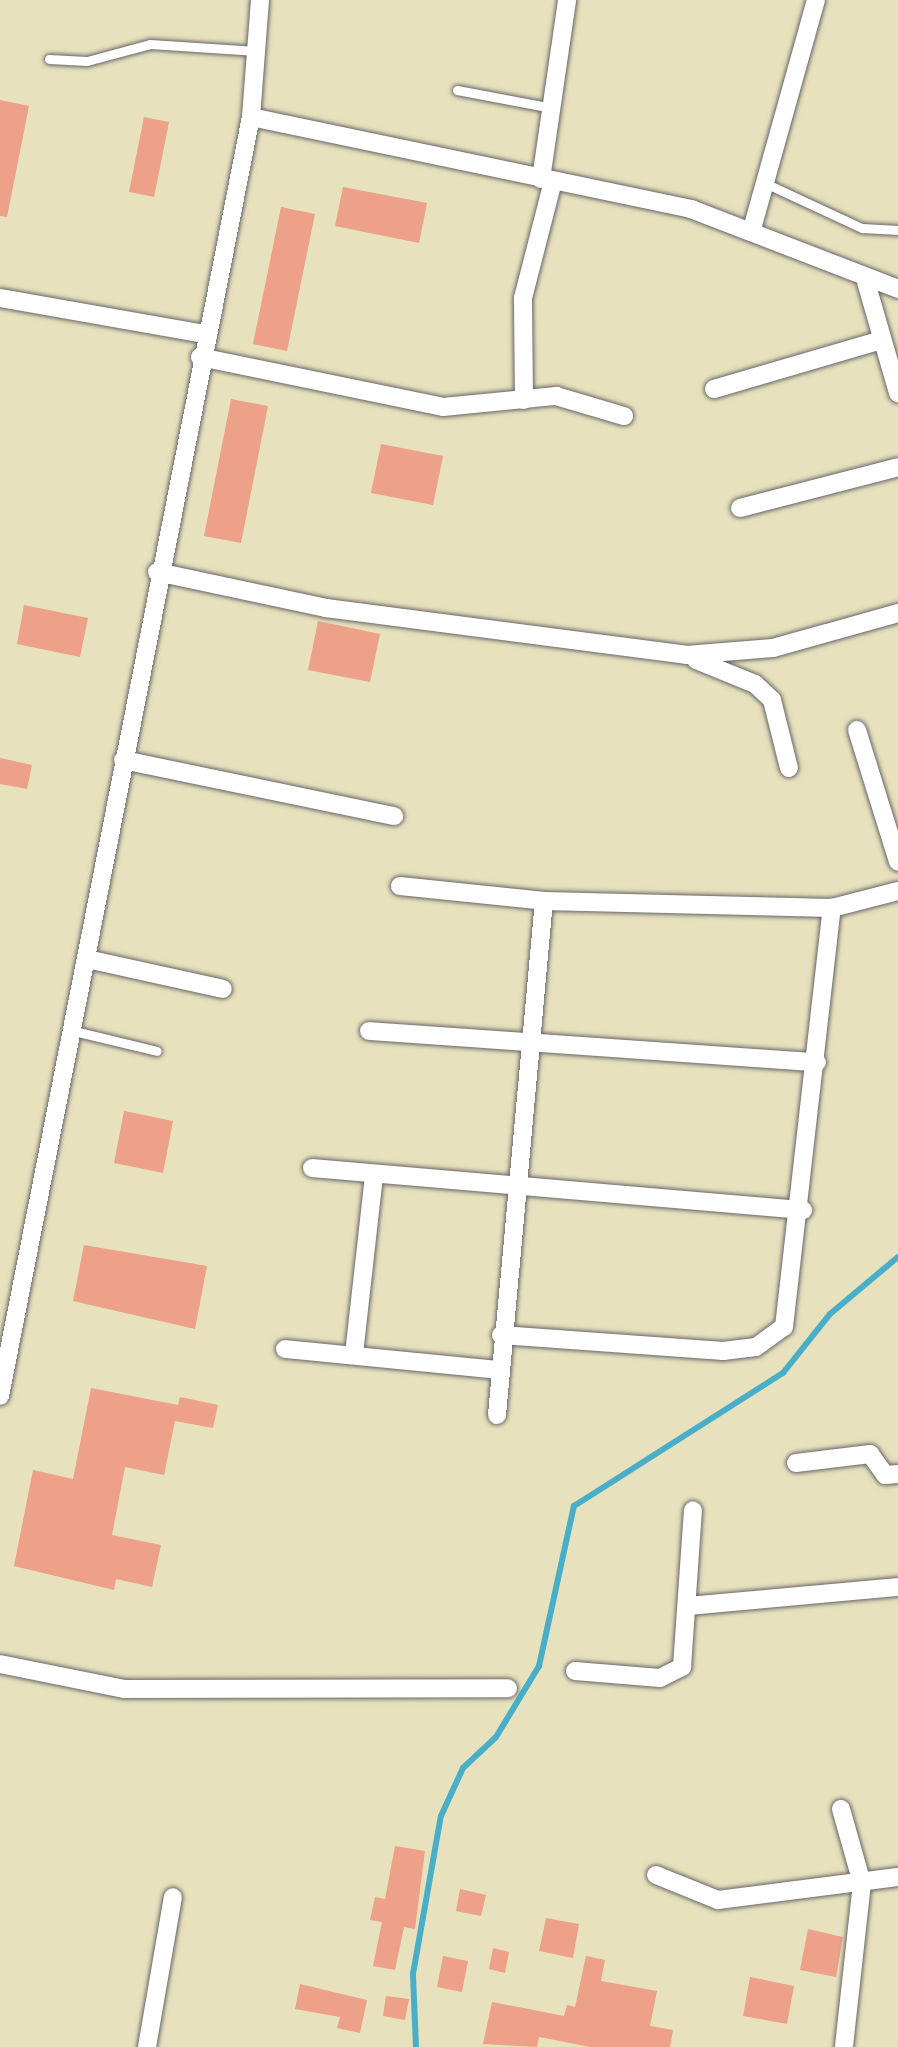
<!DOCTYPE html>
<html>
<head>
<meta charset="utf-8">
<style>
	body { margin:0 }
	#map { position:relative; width:898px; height:2047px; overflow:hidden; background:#e7e1bd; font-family:"Libre Bodoni",serif }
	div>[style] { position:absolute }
	.stream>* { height:6px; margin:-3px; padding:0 3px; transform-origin:3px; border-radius:3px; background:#49afc8 }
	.building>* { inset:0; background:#eca188 }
	.roads { filter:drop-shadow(0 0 2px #676568) drop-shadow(0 0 2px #676568) }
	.lane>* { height:9px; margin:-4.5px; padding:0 4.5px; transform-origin:4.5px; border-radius:4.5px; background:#fff }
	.street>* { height:18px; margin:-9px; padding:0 9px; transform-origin:9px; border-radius:9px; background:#fff }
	span { translate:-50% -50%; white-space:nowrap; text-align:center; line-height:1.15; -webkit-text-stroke:6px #fbf7ec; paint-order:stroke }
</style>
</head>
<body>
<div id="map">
	<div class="stream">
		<div style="left:416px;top:2047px;width:73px;rotate:-92.4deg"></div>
		<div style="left:413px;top:1974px;width:160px;rotate:-80deg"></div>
		<div style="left:441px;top:1816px;width:53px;rotate:-65.4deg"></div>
		<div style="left:463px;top:1768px;width:45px;rotate:-43.2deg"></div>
		<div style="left:496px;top:1737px;width:83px;rotate:-58.8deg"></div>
		<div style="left:539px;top:1666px;width:164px;rotate:-77.7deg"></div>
		<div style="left:574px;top:1506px;width:248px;rotate:-32.5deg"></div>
		<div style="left:783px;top:1373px;width:75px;rotate:-51.5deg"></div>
		<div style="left:830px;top:1314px;width:89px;rotate:-40deg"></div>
	</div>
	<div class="building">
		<div style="clip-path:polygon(0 100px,29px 106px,7px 217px,0 216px)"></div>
		<div style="clip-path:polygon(144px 117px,169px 122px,154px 197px,129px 192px)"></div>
		<div style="clip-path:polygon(343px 187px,427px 203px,419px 243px,335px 226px)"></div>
		<div style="clip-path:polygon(281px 207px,315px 214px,287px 351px,253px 344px)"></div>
		<div style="clip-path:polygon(231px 399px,268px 406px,241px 543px,204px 536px)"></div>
		<div style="clip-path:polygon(381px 444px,443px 456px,433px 505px,371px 493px)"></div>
		<div style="clip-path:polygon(24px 605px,88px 618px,80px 657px,17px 644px)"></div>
		<div style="clip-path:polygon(318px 621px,380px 634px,370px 682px,308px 670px)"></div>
		<div style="clip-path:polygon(0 758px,32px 765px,27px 789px,0 784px)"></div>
		<div style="clip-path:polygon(124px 1111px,173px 1121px,163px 1173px,114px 1163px)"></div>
		<div style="clip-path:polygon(84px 1245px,207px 1266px,195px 1329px,73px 1301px)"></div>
		<div style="clip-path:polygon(91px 1388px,178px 1405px,180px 1397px,218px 1405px,213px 1428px,175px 1421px,164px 1475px,125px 1467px,112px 1535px,161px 1545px,152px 1587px,116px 1579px,114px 1590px,14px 1566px,33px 1470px,73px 1479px)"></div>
		<div style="clip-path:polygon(395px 1846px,425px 1851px,415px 1929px,404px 1927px,395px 1970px,373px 1966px,382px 1922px,370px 1920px,375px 1897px,385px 1899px)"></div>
		<div style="clip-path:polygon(460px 1889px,486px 1895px,481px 1916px,456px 1911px)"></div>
		<div style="clip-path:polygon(546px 1918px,579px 1924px,573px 1958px,539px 1951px)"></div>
		<div style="clip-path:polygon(808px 1929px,843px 1937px,836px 1977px,800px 1970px)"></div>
		<div style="clip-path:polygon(493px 1948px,509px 1952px,505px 1973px,489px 1969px)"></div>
		<div style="clip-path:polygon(443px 1956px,468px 1961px,462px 1992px,437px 1987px)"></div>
		<div style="clip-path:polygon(586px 1956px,605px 1960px,601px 1981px,657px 1991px,650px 2026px,673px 2030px,670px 2047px,590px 2047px,539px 2037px,537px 2047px,483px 2044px,492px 2002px,564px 2016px,567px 2005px,575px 2007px)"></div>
		<div style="clip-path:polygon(750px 1977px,794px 1986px,787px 2024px,743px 2016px)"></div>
		<div style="clip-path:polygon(300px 1984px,367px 2000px,360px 2033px,337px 2028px,340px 2017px,295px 2009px)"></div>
		<div style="clip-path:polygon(386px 1996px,409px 1999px,405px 2020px,383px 2016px)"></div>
	</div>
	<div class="roads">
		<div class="lane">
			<div style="left:49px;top:59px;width:38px;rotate:3deg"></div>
			<div style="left:87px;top:61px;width:65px;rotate:-15.1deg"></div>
			<div style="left:150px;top:44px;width:107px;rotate:3.7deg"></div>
			<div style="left:457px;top:90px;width:97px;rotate:10.7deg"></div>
			<div style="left:767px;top:184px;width:105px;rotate:24.9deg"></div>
			<div style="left:862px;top:228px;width:36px;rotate:3deg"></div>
			<div style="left:74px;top:1031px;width:85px;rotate:13.5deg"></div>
		</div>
		<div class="street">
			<div style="left:251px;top:117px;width:450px;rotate:11.8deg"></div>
			<div style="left:691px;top:209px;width:222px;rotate:21.1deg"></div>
			<div style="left:541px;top:179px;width:181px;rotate:-81.7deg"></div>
			<div style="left:752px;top:229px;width:238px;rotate:-74.4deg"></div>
			<div style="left:866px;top:282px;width:116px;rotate:73.9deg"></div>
			<div style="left:0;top:298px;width:208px;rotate:10deg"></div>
			<div style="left:200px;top:357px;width:248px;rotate:11.6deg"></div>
			<div style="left:443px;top:407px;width:114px;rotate:-5.6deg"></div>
			<div style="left:556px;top:396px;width:71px;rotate:16.4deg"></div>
			<div style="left:714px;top:389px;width:175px;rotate:-16.3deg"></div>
			<div style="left:524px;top:400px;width:102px;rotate:-90.6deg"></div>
			<div style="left:523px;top:298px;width:121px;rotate:-75.6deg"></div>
			<div style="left:740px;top:508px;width:163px;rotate:-14.5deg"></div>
			<div style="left:157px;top:572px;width:173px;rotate:12deg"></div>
			<div style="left:326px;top:608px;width:363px;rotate:7.4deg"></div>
			<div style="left:686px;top:655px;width:87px;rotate:-4.6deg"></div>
			<div style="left:773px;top:648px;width:130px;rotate:-15.6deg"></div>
			<div style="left:696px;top:660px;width:64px;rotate:22.1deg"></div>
			<div style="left:755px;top:684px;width:23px;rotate:43deg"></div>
			<div style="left:772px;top:700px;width:70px;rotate:76deg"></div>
			<div style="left:857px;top:730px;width:138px;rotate:72.7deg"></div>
			<div style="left:123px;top:760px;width:277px;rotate:11.7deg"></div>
			<div style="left:400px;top:886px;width:145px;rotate:5.9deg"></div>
			<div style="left:544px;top:901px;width:288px;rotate:1.4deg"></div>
			<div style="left:832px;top:908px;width:68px;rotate:-14.4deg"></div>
			<div style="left:87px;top:959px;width:139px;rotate:12.4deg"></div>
			<div style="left:369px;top:1031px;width:449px;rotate:4deg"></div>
			<div style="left:312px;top:1168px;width:493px;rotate:4.9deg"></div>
			<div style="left:501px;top:1335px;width:223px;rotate:4.1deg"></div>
			<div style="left:723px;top:1351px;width:33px;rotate:-7deg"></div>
			<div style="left:756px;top:1347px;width:34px;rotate:-36deg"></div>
			<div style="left:784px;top:1327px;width:422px;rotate:-83.5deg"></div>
			<div style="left:285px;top:1349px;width:215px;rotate:5.6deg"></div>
			<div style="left:354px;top:1354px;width:180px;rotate:-83.6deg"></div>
			<div style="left:0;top:1396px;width:1303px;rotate:-78.9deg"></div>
			<div style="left:251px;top:117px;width:117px;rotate:-85.6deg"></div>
			<div style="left:497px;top:1415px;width:516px;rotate:-84.78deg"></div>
			<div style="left:796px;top:1463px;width:75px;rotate:-6.9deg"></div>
			<div style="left:870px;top:1454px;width:26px;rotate:54deg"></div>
			<div style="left:885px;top:1475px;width:13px;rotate:-4deg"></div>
			<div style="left:689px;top:1606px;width:210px;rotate:-5.2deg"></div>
			<div style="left:0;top:1664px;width:126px;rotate:11.4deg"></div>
			<div style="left:124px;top:1689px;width:384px;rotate:-0.1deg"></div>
			<div style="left:575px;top:1671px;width:85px;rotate:4.7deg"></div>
			<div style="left:660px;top:1678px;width:25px;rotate:-27deg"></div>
			<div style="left:682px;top:1667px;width:157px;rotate:-86deg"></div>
			<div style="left:841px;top:1809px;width:77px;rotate:74.2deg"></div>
			<div style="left:862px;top:1883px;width:165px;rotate:96.3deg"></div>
			<div style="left:656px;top:1875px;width:67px;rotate:22deg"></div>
			<div style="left:718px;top:1900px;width:181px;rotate:-7.3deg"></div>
			<div style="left:147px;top:2047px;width:152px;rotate:-80.2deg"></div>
		</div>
	</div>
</div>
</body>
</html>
